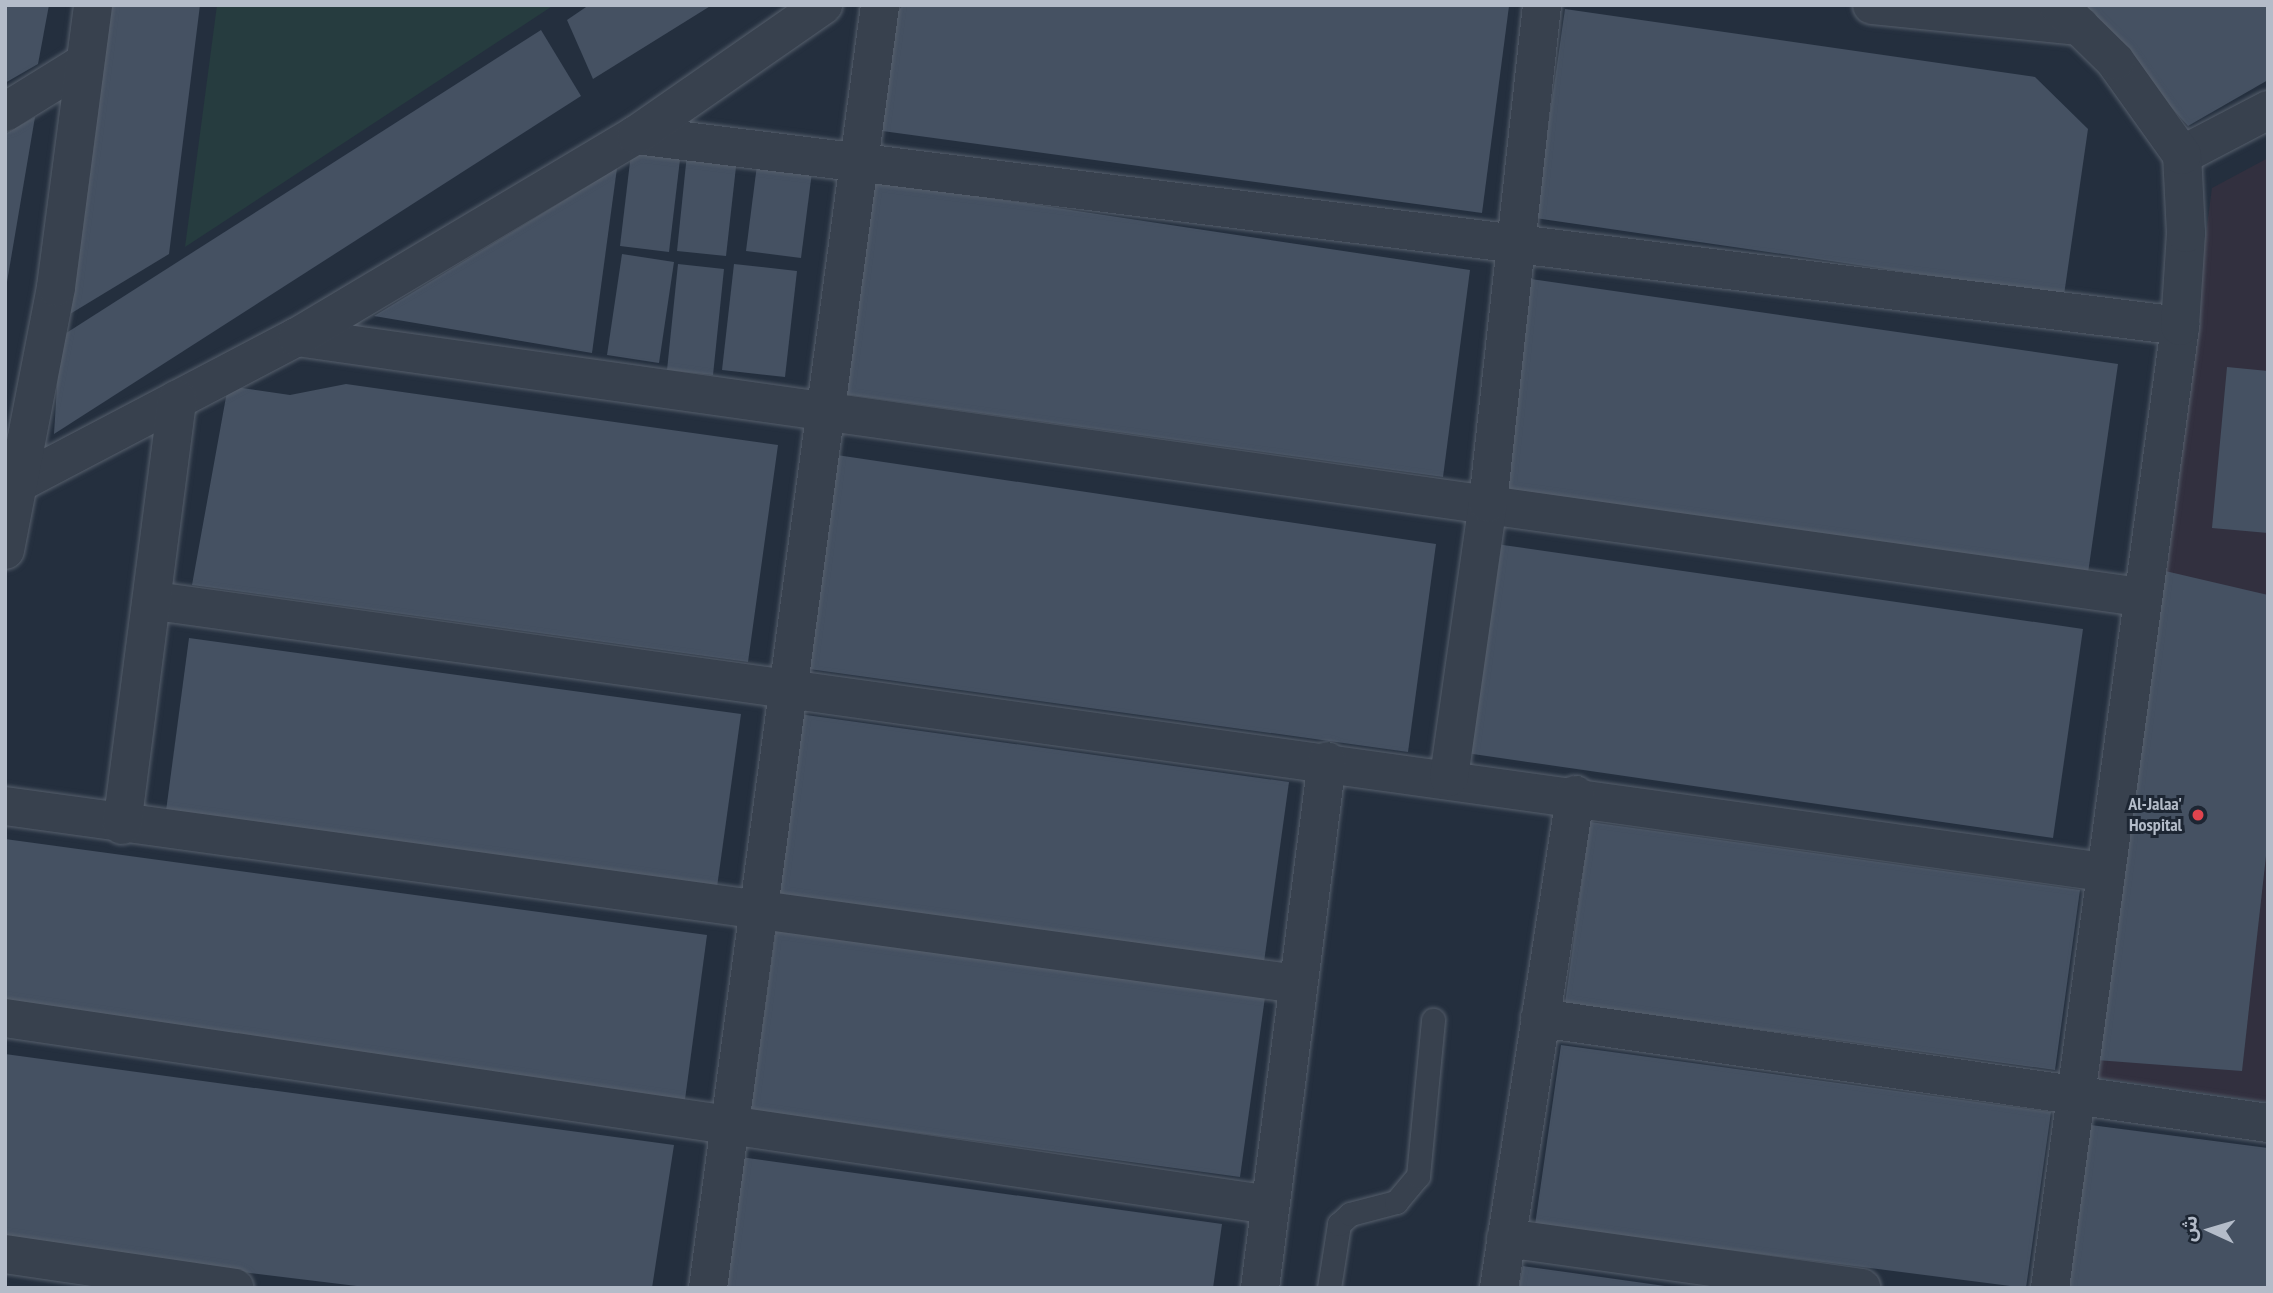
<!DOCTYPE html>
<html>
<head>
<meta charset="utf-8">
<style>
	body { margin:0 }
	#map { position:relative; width:2273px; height:1293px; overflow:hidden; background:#242f3e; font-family:"PT Sans Narrow","Noto Sans Arabic",sans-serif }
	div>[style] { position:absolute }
	.medical>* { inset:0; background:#32303f }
	.green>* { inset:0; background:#263c3f }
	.building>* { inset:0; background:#455162 }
	.roads { filter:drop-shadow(0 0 2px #565f6c) drop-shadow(0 0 2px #565f6c) }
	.service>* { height:23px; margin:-11.5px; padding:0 11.5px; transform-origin:11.5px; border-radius:11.5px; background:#38414e }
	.minor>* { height:38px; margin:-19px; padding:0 19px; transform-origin:19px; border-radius:19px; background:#38414e }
	.tertiary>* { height:38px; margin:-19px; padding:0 19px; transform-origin:19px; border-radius:19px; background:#38414e }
	.dots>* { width:19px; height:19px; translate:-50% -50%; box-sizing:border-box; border:4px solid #1d2633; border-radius:50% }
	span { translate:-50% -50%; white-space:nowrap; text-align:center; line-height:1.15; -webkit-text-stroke:6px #1d2633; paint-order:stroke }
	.poi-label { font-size:18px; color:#b4bcc9; font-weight:700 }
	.right { translate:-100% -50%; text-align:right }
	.frame { position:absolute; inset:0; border:7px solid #b4bcc9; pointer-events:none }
	.north { position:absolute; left:2175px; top:1195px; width:70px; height:70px; -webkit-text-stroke:5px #1d2633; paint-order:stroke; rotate:274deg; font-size:19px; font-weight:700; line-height:28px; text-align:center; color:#b4bcc9 }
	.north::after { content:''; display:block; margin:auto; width:24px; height:32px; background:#b4bcc9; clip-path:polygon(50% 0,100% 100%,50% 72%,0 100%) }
</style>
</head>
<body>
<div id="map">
	<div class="medical">
		<div style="clip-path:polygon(2268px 158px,2268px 1102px,2094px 1077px,2212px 188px)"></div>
	</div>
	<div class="green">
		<div style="clip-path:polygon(217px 5px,554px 5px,185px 247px)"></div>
	</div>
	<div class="building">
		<div style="clip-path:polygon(5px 5px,49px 5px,38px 64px,5px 83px)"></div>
		<div style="clip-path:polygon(111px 5px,200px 5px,169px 254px,70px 314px)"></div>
		<div style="clip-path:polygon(589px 5px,712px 5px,593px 79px,567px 20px)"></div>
		<div style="clip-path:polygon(903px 5px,1509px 6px,1482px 213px,875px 130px,890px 22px)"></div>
		<div style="clip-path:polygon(2080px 5px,2268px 5px,2268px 80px,2188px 126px)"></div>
		<div style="clip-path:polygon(1565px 9px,2035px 77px,2088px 129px,2064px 295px,1535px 218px)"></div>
		<div style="clip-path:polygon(541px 30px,581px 96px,54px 434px,60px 337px)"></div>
		<div style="clip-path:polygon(35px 117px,7px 282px,5px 282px,5px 134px)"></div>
		<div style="clip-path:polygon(632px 145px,681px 151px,669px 252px,620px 246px)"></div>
		<div style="clip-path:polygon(687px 154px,737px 158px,726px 256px,677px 251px)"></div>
		<div style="clip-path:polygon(757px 165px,812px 172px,801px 258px,746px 251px)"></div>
		<div style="clip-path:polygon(617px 168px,592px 353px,374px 316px)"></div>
		<div style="clip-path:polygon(864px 179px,1470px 270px,1443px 477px,836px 393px)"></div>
		<div style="clip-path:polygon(622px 254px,674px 262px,659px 363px,607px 355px)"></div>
		<div style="clip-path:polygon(678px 264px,724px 269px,713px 375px,667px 370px)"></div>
		<div style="clip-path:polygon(734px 264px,797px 271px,785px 377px,722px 370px)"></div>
		<div style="clip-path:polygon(1531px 279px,2118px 364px,2088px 573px,1501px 488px)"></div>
		<div style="clip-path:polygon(2227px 367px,2268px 371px,2268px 533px,2212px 528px)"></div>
		<div style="clip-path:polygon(346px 384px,778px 445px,748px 662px,192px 585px,228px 386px,290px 395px)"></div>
		<div style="clip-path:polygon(830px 454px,1436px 544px,1408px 752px,802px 668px)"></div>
		<div style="clip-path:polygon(1496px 544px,2083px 629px,2053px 838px,1466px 753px)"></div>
		<div style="clip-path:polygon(2161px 570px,2268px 595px,2268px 838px,2242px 1071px,2096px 1060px)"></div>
		<div style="clip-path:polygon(189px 638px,741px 714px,717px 887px,166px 811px)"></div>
		<div style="clip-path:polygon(799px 714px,1289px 782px,1264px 962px,775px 894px)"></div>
		<div style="clip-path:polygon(1590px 822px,2080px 890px,2055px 1070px,1565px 1003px)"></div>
		<div style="clip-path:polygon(5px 839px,707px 935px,684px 1107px,5px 1009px)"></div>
		<div style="clip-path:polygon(776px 929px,1265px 997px,1240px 1177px,751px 1110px)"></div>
		<div style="clip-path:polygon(1561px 1045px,2051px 1112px,2026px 1288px,1535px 1225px)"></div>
		<div style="clip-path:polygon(5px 1054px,674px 1145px,652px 1288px,373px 1288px,5px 1243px)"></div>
		<div style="clip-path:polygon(2083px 1124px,2268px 1148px,2268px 1288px,2062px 1288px)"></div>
		<div style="clip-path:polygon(733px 1156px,1222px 1224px,1213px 1288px,715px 1288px)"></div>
		<div style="clip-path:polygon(1523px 1266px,1665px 1286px,1665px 1288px,1519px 1288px)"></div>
	</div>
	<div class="roads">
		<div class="service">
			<div style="left:1329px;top:1288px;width:65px;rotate:-81.1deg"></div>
			<div style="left:1339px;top:1224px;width:15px;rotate:-42deg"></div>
			<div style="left:1350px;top:1214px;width:48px;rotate:-14.6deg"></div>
			<div style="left:1396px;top:1202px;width:34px;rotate:-50deg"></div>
			<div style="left:1418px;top:1176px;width:157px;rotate:-84.5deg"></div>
		</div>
		<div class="minor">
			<div style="left:1872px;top:5px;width:209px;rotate:5.8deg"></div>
			<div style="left:5px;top:112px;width:89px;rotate:-31.7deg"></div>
			<div style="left:636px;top:135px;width:1556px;rotate:7.05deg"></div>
			<div style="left:2182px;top:155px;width:97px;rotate:-27.6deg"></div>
			<div style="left:297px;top:337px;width:1860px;rotate:8.03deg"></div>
			<div style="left:15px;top:485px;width:318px;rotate:-27.7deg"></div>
			<div style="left:297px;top:337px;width:395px;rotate:-30.8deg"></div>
			<div style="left:636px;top:135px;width:228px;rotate:-34.8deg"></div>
			<div style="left:155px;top:601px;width:1966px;rotate:7.92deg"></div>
			<div style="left:1449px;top:777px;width:277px;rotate:-81.9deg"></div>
			<div style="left:1488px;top:503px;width:501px;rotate:-83.81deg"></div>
			<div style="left:5px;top:806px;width:1305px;rotate:7.84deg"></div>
			<div style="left:122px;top:825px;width:429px;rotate:-82.6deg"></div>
			<div style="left:5px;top:1018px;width:1279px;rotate:8.41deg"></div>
			<div style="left:1540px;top:1018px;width:736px;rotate:8.21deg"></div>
			<div style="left:1506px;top:1238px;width:359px;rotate:8deg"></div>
			<div style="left:5px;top:1254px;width:232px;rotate:8.4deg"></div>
			<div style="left:708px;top:1288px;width:1294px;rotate:-82.36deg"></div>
			<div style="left:1260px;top:1288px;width:531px;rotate:-82.75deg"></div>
			<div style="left:1499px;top:1288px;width:499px;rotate:-81.2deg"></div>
		</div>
		<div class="tertiary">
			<div style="left:5px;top:550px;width:268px;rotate:-79deg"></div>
			<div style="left:56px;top:287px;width:284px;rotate:-82.5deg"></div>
			<div style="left:2050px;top:1288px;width:971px;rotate:-82.3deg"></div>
			<div style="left:2180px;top:326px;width:93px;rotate:-86.3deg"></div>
			<div style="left:2186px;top:233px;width:78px;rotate:-92.9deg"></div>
			<div style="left:2182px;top:155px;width:115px;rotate:-125.5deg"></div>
			<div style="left:2115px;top:61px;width:80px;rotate:-135.5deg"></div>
		</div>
	</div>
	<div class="dots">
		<div style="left:2198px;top:815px;background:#e0444e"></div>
	</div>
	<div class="poi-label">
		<span class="right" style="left:2182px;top:815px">Al-Jalaa'<br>Hospital</span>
	</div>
	<div class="frame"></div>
	<div class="north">ش</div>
</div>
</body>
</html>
